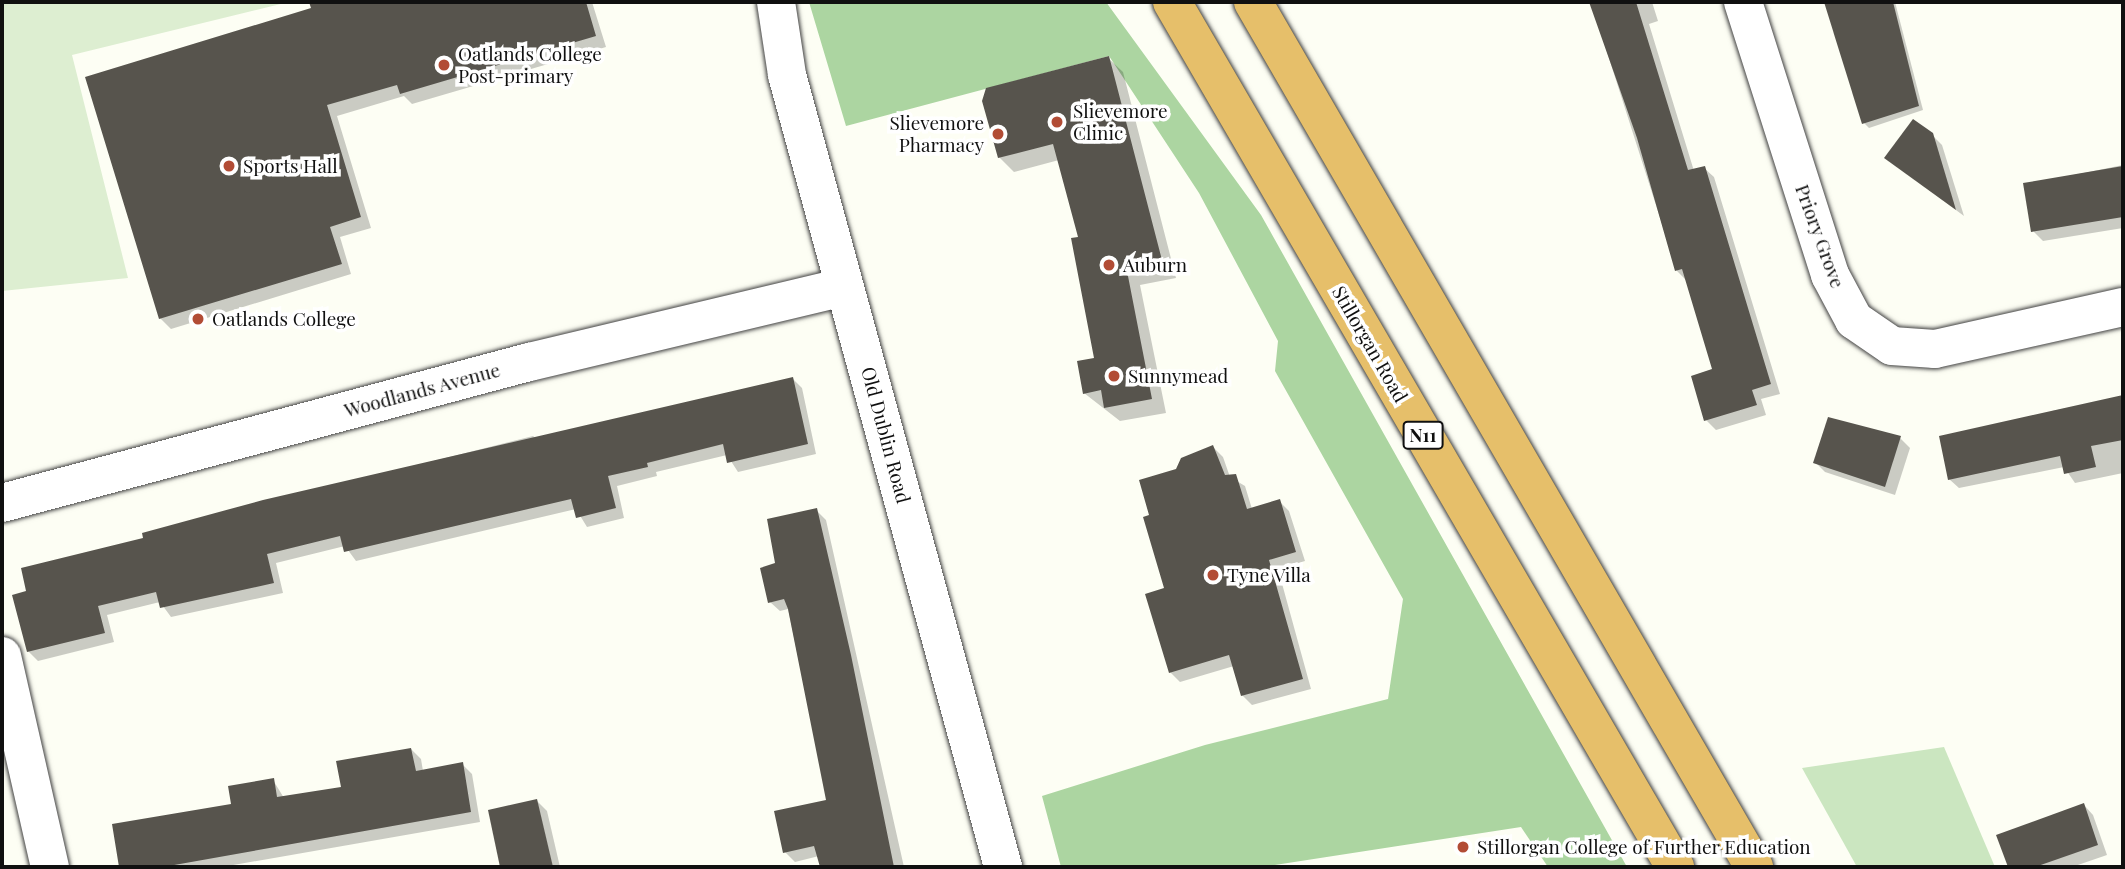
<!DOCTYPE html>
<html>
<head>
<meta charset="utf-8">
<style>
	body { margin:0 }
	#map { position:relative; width:2125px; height:869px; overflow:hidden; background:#fdfef4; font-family:"Playfair Display",serif }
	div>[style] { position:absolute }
	.green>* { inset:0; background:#cbe6c0 }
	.forest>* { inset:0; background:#acd5a1 }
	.pitch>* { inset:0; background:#ddeed1 }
	.shadow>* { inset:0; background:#0003 }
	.building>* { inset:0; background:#57544d }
	.roads { filter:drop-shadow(0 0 2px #434343) drop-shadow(0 0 2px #434343) }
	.minor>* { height:38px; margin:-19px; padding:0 19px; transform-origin:19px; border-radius:19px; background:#fff }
	.highway>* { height:38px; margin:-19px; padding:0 19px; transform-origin:19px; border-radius:19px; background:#e6bf6a }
	.dots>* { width:19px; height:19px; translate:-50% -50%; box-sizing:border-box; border:4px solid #fff; border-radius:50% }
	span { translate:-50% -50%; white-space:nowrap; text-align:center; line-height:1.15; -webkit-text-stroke:7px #fff; paint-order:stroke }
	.shield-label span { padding:2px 5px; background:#fff; border:2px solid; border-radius:5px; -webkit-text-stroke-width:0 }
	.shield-label { font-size:18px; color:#101010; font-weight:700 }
	.poi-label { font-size:19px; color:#101010 }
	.left { translate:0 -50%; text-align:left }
	.right { translate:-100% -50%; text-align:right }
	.street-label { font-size:19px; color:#101010 }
	.frame { position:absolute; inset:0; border:4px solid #101010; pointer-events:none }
</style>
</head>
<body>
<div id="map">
	<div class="green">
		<div style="clip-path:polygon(1944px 747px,1995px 867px,1857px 867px,1802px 768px)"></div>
	</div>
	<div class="forest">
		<div style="clip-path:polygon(809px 2px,1106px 2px,1261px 215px,1627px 867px,1548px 867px,1521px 827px,1262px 867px,1061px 867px,1042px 796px,1205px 745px,1388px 699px,1403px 599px,1275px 371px,1278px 341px,1199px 193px,1109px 56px,846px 126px)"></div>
	</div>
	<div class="pitch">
		<div style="clip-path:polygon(2px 2px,289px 2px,72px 55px,128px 278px,2px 291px)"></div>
	</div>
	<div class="shadow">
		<div style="clip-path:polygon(310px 2px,592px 2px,606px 47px,412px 104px,404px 96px,337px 116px,371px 228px,340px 237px,351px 274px,171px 329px,160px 318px,313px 10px)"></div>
		<div style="clip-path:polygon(1591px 2px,1652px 2px,1658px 21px,1649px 24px,1694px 171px,1704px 168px,1714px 177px,1780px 394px,1761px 399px,1766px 415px,1716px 430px,1706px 420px,1714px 371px,1686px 280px,1677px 271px)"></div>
		<div style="clip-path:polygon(1827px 2px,1895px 2px,1923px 110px,1869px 128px,1864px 123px)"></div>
		<div style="clip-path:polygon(1108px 58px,1123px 72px,1176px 278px,1140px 285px,1166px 413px,1120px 421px,1084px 393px,1096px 360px,1080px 238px,1059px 160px,1014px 172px,999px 157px)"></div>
		<div style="clip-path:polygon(1932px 135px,1942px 145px,1964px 216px,1886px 158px)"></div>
		<div style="clip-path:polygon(2123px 165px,2123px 228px,2043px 241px,2033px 231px,2025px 185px)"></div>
		<div style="clip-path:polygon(793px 379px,802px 388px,816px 454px,738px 472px,727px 455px,656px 472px,657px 476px,617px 486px,624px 518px,587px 527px,576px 509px,356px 561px,345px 546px,276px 563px,283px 593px,171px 617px,160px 602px,107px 615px,114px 642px,38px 661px,28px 651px,145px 539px,144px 534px,533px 436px,537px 439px)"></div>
		<div style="clip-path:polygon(2123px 397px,2123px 473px,2075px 483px,2064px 467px,1959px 488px,1949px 479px,2052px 411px)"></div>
		<div style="clip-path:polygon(1900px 438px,1910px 448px,1895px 495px,1825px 472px,1815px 462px)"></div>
		<div style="clip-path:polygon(1213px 447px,1223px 457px,1230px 477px,1245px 486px,1252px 509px,1279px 501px,1289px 511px,1305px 561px,1278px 569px,1311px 689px,1252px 705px,1242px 695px,1234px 666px,1180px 682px,1170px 672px,1166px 589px,1151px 516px,1177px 471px)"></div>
		<div style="clip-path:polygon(816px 510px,826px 520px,904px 867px,821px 867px,819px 856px,795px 862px,785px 852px,828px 801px,788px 609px,780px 611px,770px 602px,777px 565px)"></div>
		<div style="clip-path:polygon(411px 749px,421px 759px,423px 771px,462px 764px,472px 774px,480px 822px,222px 867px,121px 867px,114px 826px,233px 805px,273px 780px,284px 798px,343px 788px)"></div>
		<div style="clip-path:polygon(537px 801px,547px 811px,560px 867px,503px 867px,490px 812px)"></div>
		<div style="clip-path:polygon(2084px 805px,2093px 815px,2107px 855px,2072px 867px,2010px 867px,1998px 836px)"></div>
	</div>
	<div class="building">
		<div style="clip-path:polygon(309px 2px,586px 2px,596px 36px,400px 94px,397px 85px,327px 105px,361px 217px,330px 227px,342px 264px,159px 319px,85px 77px,311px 8px)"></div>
		<div style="clip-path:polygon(1589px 2px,1636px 2px,1688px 170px,1705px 166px,1771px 384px,1752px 390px,1757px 405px,1704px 421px,1691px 376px,1712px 369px,1682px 269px,1675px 271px,1637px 138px)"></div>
		<div style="clip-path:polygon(1824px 2px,1893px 2px,1919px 106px,1862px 124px)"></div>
		<div style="clip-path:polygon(1109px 56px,1163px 264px,1127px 271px,1152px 399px,1104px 408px,1101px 390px,1083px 394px,1077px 361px,1094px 358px,1071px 238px,1078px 237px,1053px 144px,998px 158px,982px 101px,986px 88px)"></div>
		<div style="clip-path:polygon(1913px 119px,1933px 133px,1956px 210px,1884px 158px)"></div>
		<div style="clip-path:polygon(2123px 166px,2123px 217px,2031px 232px,2023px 183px)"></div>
		<div style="clip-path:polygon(793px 377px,808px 444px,727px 463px,723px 444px,647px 463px,648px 467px,608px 476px,616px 508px,576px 518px,571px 499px,344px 552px,340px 536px,267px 554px,274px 583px,160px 608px,156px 592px,98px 606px,105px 633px,27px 652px,12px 595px,26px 591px,21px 568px,143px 538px,142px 533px,263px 500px)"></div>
		<div style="clip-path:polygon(2123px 395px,2123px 440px,2091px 446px,2096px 467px,2064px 474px,2060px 456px,1948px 480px,1939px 436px)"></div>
		<div style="clip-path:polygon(1828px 417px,1901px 436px,1885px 487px,1813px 463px)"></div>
		<div style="clip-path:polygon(1213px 445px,1225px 475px,1236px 474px,1247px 509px,1280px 499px,1296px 552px,1269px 560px,1303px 679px,1241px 696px,1229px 655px,1169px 673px,1145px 594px,1164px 588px,1143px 517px,1149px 515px,1139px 480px,1176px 469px,1181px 458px)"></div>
		<div style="clip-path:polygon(817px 508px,851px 655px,894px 867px,820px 867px,814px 846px,783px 853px,774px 811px,826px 800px,788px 609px,784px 599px,768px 603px,760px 568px,775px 563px,767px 519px)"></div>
		<div style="clip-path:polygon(411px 748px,416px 771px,463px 762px,471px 812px,163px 867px,119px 867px,112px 824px,231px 804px,228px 786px,274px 778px,277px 797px,341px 787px,336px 761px)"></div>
		<div style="clip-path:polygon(537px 799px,553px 867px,500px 867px,488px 810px)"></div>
		<div style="clip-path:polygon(2084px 803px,2098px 845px,2035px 867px,2008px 867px,1996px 835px)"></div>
	</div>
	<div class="roads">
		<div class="minor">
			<div style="left:776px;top:2px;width:74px;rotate:81.4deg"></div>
			<div style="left:787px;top:75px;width:821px;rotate:74.74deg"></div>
			<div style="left:1743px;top:2px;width:287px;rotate:72.3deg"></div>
			<div style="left:1830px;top:275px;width:51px;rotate:61.9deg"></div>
			<div style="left:1854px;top:320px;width:46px;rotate:34.4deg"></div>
			<div style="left:1892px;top:346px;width:43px;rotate:4deg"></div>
			<div style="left:1935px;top:349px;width:193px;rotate:-12.6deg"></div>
			<div style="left:2px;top:503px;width:546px;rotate:-14.98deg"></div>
			<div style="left:529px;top:362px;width:323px;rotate:-13.4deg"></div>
			<div style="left:2px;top:656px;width:216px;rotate:77.2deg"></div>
		</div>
		<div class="highway">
			<div style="left:1172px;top:2px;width:1001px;rotate:59.82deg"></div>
			<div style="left:1253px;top:2px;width:1000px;rotate:59.92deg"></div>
		</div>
	</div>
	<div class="dots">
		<div style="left:444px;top:65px;background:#b24c35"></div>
		<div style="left:1057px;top:122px;background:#b24c35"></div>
		<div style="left:998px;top:134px;background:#b24c35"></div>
		<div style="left:229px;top:166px;background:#b24c35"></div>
		<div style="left:1109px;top:265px;background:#b24c35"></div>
		<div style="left:198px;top:319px;background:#b24c35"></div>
		<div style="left:1114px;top:376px;background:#b24c35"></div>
		<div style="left:1213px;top:575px;background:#b24c35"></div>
		<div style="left:1463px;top:847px;background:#b24c35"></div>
	</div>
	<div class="shield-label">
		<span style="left:1423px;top:435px">N11</span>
	</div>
	<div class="poi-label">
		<span class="left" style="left:458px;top:65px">Oatlands College<br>Post-primary</span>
		<span class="left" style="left:1073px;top:122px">Slievemore<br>Clinic</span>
		<span class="right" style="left:984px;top:134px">Slievemore<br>Pharmacy</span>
		<span class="left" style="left:243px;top:166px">Sports Hall</span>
		<span class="left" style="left:1123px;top:265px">Auburn</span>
		<span class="left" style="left:212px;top:319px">Oatlands College</span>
		<span class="left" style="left:1128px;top:376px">Sunnymead</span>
		<span class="left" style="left:1227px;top:575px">Tyne Villa</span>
		<span class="left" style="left:1477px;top:847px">Stillorgan College of Further Education</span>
	</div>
	<div class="street-label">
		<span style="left:1820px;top:236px;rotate:70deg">Priory Grove</span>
		<span style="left:1370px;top:344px;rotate:60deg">Stillorgan Road</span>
		<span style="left:422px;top:390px;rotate:-15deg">Woodlands Avenue</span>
		<span style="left:886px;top:435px;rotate:75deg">Old Dublin Road</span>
	</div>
	<div class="frame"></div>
</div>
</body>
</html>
